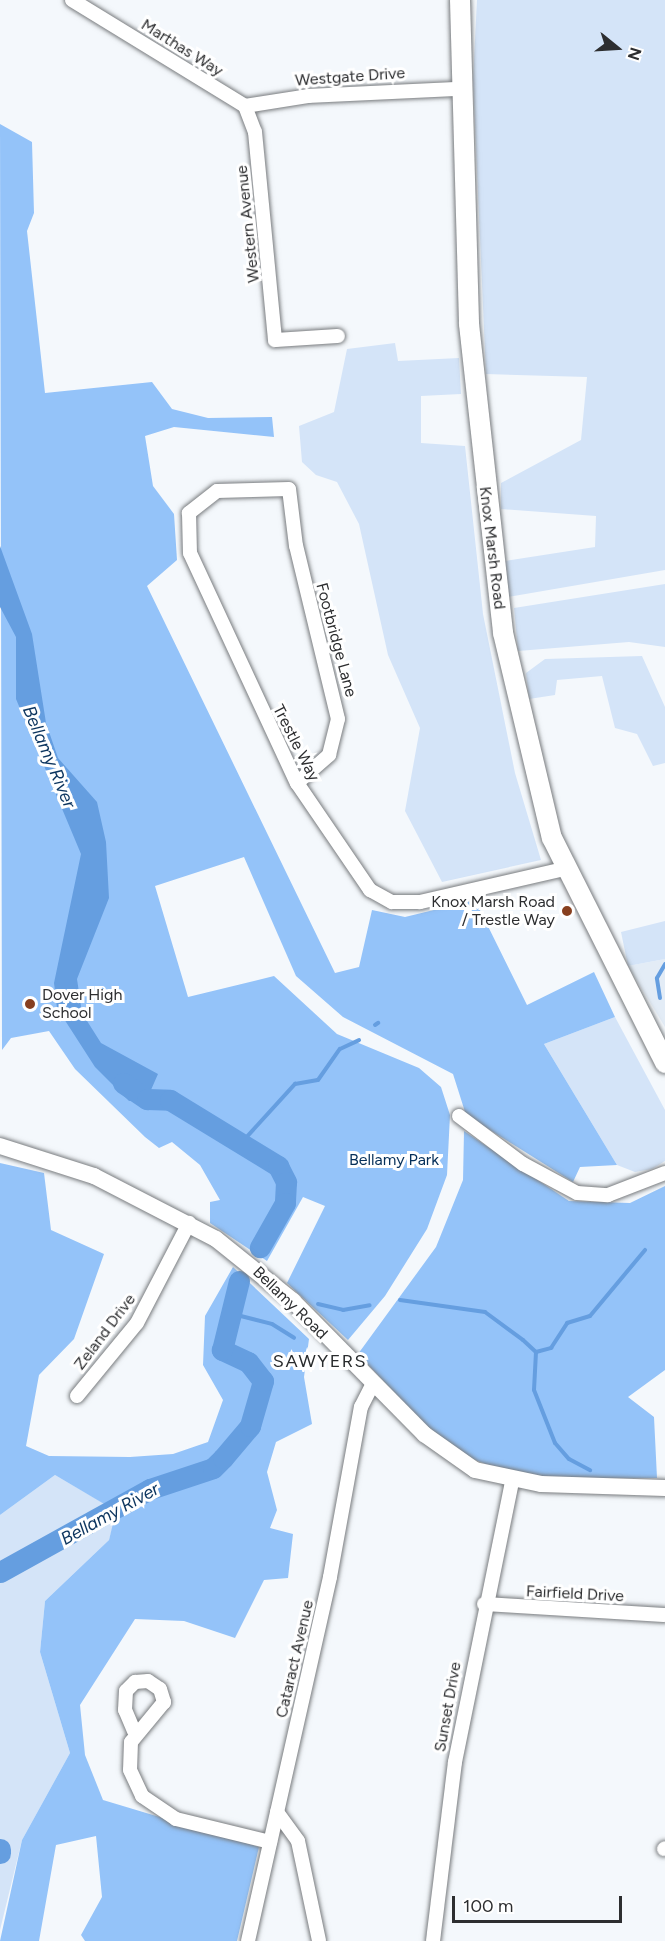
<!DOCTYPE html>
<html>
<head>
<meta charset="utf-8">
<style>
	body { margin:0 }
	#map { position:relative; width:665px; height:1941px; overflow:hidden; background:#f4f8fc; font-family:Figtree,sans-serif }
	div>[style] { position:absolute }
	.built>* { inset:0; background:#e3ecf6 }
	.green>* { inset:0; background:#d4e4f8 }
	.forest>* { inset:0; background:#94c3f9 }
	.water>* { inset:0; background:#659ee0 }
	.stream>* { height:4px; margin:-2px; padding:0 2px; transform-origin:2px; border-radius:2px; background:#659ee0 }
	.river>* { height:21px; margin:-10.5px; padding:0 10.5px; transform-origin:10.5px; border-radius:10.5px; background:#659ee0 }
	.roads { filter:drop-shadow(0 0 2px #797c7f) drop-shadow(0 0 2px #797c7f) }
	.minor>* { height:14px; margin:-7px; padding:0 7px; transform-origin:7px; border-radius:7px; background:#fff }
	.tertiary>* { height:16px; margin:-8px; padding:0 8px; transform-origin:8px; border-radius:8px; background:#fff }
	.secondary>* { height:20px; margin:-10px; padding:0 10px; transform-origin:10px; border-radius:10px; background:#fff }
	.dots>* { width:16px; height:16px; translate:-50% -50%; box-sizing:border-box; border:3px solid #fff; border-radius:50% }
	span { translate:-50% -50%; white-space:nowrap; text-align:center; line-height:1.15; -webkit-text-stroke:6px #fff; paint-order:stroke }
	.street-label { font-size:16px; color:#2d2e30 }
	.poi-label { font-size:16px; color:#2d2e30 }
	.right { translate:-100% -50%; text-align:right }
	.left { translate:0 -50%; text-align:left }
	.park-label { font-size:16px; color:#052f59 }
	.water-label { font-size:18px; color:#0b345e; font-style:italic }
	.neighbourhood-label { font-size:18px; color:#282b2d; letter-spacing:1.5px }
	.north { position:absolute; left:587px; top:18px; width:60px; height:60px; -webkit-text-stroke:4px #fff; paint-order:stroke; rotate:108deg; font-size:16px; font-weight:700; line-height:24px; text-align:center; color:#2d2e30 }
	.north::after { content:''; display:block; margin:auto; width:21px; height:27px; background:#2d2e30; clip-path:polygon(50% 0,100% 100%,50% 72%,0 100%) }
	.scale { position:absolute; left:452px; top:1896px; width:170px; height:27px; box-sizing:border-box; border:3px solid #2d2e30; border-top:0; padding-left:8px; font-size:18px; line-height:21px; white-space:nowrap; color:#2d2e30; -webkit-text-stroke:4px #fff; paint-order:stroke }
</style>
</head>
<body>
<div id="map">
	<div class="built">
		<div style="clip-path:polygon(665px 959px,665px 1027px,628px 966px)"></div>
	</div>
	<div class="green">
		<div style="clip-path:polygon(477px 0,665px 0,665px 570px,508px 597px,505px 561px,595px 547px,596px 516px,501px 509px,501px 483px,581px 440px,587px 377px,486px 374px,473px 80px)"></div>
		<div style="clip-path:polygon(395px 343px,398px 361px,459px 358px,461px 394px,421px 396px,421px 443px,465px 446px,483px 614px,515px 773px,541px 860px,442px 882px,405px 811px,420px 728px,388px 655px,359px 524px,337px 482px,316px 475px,302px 462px,299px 426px,334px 412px,347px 349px)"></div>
		<div style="clip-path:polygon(665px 584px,665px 647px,629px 642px,518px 651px,514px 608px)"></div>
		<div style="clip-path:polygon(642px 656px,665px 707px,665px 763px,653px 766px,637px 734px,615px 728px,602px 676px,557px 680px,555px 695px,529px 699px,526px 673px,545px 659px)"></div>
		<div style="clip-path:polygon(665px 921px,665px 959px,628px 966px,621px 932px)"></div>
		<div style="clip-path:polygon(615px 1017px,665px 1110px,665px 1161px,652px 1169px,635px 1172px,617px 1165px,544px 1044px)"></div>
		<div style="clip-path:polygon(55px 1475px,117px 1511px,109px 1540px,45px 1601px,40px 1652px,70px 1753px,22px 1840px,0 1930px,0 1515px)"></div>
	</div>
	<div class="forest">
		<div style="clip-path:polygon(0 124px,32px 142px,34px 213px,27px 231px,45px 393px,152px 382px,172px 409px,208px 418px,272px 417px,274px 437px,174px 427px,145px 436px,153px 486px,174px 514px,177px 560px,147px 586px,335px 973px,359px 967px,372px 910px,405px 917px,475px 900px,527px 1005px,594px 972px,615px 1017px,544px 1044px,617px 1165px,580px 1167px,573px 1182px,466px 1115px,453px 1074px,343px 1017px,296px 976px,244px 857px,155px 886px,188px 997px,274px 976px,337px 1034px,419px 1068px,441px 1087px,450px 1115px,447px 1175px,427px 1229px,385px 1296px,348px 1340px,287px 1283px,325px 1206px,303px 1197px,267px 1261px,210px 1223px,210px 1202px,220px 1200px,200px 1165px,172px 1142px,159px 1148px,145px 1137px,75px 1069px,49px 1031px,11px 1038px,2px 1050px)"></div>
		<div style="clip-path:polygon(464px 1131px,569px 1201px,630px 1203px,665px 1186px,665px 1370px,628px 1397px,654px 1417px,657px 1478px,556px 1479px,509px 1473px,465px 1456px,427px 1427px,358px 1354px,436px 1247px,463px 1180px)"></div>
		<div style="clip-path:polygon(0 1163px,44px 1173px,51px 1230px,104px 1254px,74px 1339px,39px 1375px,26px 1446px,49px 1456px,130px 1457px,173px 1454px,208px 1442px,223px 1400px,203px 1365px,205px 1316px,233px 1267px,309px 1339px,304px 1377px,312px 1424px,276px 1442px,267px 1472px,277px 1510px,270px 1528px,293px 1534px,288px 1578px,264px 1580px,235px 1638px,184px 1621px,135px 1619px,80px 1705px,85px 1755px,103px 1800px,259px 1847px,237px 1941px,85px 1941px,81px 1935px,102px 1897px,96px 1836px,56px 1845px,39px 1941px,0 1941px,22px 1840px,70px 1753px,40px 1652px,45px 1601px,109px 1540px,116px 1511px,55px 1475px,0 1515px)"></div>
	</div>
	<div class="water">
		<div style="clip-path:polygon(0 546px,32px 634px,46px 723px,58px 758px,97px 802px,106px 842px,109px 898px,77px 979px,82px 1013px,101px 1043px,158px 1074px,147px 1099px,129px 1101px,95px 1067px,57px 1008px,54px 983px,81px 854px,16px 699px,16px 637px,0 607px)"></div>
	</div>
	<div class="stream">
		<div style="left:660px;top:998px;width:20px;rotate:-99deg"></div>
		<div style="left:657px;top:978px;width:16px;rotate:-60deg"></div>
		<div style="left:375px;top:1025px;width:4px;rotate:-34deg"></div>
		<div style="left:242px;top:1142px;width:79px;rotate:-47.6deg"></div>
		<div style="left:295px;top:1084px;width:23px;rotate:-10deg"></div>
		<div style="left:318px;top:1080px;width:38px;rotate:-55deg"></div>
		<div style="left:340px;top:1049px;width:21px;rotate:-25deg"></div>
		<div style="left:400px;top:1300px;width:86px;rotate:8deg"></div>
		<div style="left:485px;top:1312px;width:47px;rotate:36.4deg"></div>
		<div style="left:523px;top:1340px;width:18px;rotate:43deg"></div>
		<div style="left:536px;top:1352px;width:38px;rotate:93deg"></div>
		<div style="left:534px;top:1390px;width:57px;rotate:68.4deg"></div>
		<div style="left:555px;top:1443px;width:21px;rotate:49deg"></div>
		<div style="left:569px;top:1459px;width:24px;rotate:28deg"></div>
		<div style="left:318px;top:1304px;width:26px;rotate:13deg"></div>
		<div style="left:343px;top:1310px;width:27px;rotate:-10deg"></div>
		<div style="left:229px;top:1313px;width:44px;rotate:14.3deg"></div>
		<div style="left:272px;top:1324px;width:26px;rotate:32deg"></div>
		<div style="left:536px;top:1352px;width:16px;rotate:-15deg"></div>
		<div style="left:551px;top:1348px;width:30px;rotate:-57deg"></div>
		<div style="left:567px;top:1323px;width:24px;rotate:-17deg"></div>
		<div style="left:590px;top:1316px;width:86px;rotate:-50.2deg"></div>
	</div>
	<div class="river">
		<div style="left:123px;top:1083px;width:29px;rotate:34deg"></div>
		<div style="left:147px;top:1099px;width:23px;rotate:2deg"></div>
		<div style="left:170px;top:1100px;width:127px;rotate:31.4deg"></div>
		<div style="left:278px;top:1166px;width:18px;rotate:63deg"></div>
		<div style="left:286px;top:1182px;width:21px;rotate:93deg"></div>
		<div style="left:285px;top:1203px;width:51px;rotate:119.6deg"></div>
		<div style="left:0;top:1572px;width:171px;rotate:-29deg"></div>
		<div style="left:150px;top:1489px;width:66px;rotate:-18.4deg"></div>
		<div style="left:213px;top:1468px;width:14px;rotate:-45deg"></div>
		<div style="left:223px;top:1458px;width:42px;rotate:-49.8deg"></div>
		<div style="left:250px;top:1426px;width:47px;rotate:-73.9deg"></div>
		<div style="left:263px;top:1381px;width:24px;rotate:-128deg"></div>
		<div style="left:248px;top:1362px;width:29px;rotate:-155deg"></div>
		<div style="left:222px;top:1350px;width:71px;rotate:-76.2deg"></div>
		<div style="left:0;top:1849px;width:4px;rotate:90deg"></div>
	</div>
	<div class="roads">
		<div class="minor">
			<div style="left:72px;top:0;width:203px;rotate:31.5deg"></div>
			<div style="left:245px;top:106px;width:28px;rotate:69deg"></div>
			<div style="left:255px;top:132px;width:209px;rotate:84.5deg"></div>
			<div style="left:275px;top:340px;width:63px;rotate:-3.6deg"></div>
			<div style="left:245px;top:106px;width:65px;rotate:-8.9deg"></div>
			<div style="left:309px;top:96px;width:150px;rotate:-2.7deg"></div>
			<div style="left:297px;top:783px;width:43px;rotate:-41.2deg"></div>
			<div style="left:329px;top:755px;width:37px;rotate:-76deg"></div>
			<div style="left:338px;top:719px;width:178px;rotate:-103.6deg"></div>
			<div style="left:296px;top:546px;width:57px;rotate:-97deg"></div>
			<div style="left:289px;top:489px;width:72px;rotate:178.4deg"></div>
			<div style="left:217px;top:491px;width:36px;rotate:142deg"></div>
			<div style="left:189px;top:513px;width:40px;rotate:88.6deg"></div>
			<div style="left:190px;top:553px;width:254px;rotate:65.1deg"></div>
			<div style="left:297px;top:783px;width:130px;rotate:55.7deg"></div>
			<div style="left:370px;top:890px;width:25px;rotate:29deg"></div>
			<div style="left:392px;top:902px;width:28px"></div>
			<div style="left:420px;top:902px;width:148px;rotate:-12.9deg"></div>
			<div style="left:459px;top:1116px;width:80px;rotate:36.9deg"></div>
			<div style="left:523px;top:1164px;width:61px;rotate:28.2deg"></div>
			<div style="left:577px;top:1193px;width:31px;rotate:4deg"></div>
			<div style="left:608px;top:1195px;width:61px;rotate:-21.1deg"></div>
			<div style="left:77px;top:1396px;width:94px;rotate:-50.6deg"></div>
			<div style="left:137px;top:1323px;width:113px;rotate:-62.5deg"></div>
			<div style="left:484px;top:1604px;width:181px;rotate:3.5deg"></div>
			<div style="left:134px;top:1731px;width:23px;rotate:-113deg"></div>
			<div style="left:125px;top:1710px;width:19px;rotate:-87deg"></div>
			<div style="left:126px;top:1691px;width:13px;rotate:-45deg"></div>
			<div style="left:135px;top:1682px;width:13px;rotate:-4deg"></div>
			<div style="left:148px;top:1681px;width:14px;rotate:34deg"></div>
			<div style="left:160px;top:1689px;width:14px;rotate:73deg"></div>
			<div style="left:164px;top:1702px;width:52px;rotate:129.5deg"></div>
			<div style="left:131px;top:1742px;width:28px;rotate:92deg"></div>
			<div style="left:130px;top:1770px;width:29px;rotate:65deg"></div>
			<div style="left:142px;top:1796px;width:41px;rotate:34.1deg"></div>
			<div style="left:176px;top:1819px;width:97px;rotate:13.7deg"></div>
			<div style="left:277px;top:1812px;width:36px;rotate:54deg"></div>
			<div style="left:298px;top:1841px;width:102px;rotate:78.1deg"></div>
			<div style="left:664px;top:1849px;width:1px;rotate:-45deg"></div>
			<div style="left:248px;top:1941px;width:373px;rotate:-77.3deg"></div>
			<div style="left:330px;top:1577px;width:173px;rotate:-79.7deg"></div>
			<div style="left:361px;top:1407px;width:25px;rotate:-63deg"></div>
			<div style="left:433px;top:1941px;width:180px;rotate:-83deg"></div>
			<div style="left:455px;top:1762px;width:287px;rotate:-78.5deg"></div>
		</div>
		<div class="tertiary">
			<div style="left:0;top:1146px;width:99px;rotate:17.7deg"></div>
			<div style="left:94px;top:1176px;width:137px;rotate:27.3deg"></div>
			<div style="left:216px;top:1239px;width:99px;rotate:38.8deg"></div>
			<div style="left:293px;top:1301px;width:187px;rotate:45.4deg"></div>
			<div style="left:424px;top:1434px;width:62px;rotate:35.2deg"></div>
			<div style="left:475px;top:1470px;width:67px;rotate:12deg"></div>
			<div style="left:541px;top:1484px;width:124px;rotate:1.8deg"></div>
		</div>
		<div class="secondary">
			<div style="left:460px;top:0;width:324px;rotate:88.4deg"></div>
			<div style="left:469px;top:324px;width:311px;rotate:83.7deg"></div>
			<div style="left:503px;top:633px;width:211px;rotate:76.6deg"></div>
			<div style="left:552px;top:838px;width:252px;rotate:63.3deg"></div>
		</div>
	</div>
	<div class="dots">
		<div style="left:567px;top:911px;background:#873f1f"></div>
		<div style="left:30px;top:1004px;background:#873f1f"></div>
	</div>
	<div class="street-label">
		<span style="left:182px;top:48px;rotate:32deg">Marthas Way</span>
		<span style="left:350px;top:77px;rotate:-4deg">Westgate Drive</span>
		<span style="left:248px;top:224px;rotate:-96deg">Western Avenue</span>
		<span style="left:492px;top:548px;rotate:83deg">Knox Marsh Road</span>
		<span style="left:336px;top:640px;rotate:75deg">Footbridge Lane</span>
		<span style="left:296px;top:743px;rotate:63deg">Trestle Way</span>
		<span style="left:290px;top:1303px;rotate:44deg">Bellamy Road</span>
		<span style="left:105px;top:1332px;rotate:-53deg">Zeland Drive</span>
		<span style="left:575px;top:1594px;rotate:3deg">Fairfield Drive</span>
		<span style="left:295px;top:1659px;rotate:-77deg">Cataract Avenue</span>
		<span style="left:448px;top:1707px;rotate:-80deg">Sunset Drive</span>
	</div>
	<div class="poi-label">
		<span class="right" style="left:555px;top:911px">Knox Marsh Road<br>/ Trestle Way</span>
		<span class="left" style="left:42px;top:1004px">Dover High<br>School</span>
	</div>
	<div class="park-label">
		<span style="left:394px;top:1160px">Bellamy Park</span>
	</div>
	<div class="water-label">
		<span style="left:49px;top:757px;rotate:67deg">Bellamy River</span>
		<span style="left:110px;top:1514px;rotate:-29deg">Bellamy River</span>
	</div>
	<div class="neighbourhood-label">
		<span style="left:320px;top:1361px">SAWYERS</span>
	</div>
	<div class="north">N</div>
	<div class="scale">100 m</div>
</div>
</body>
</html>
